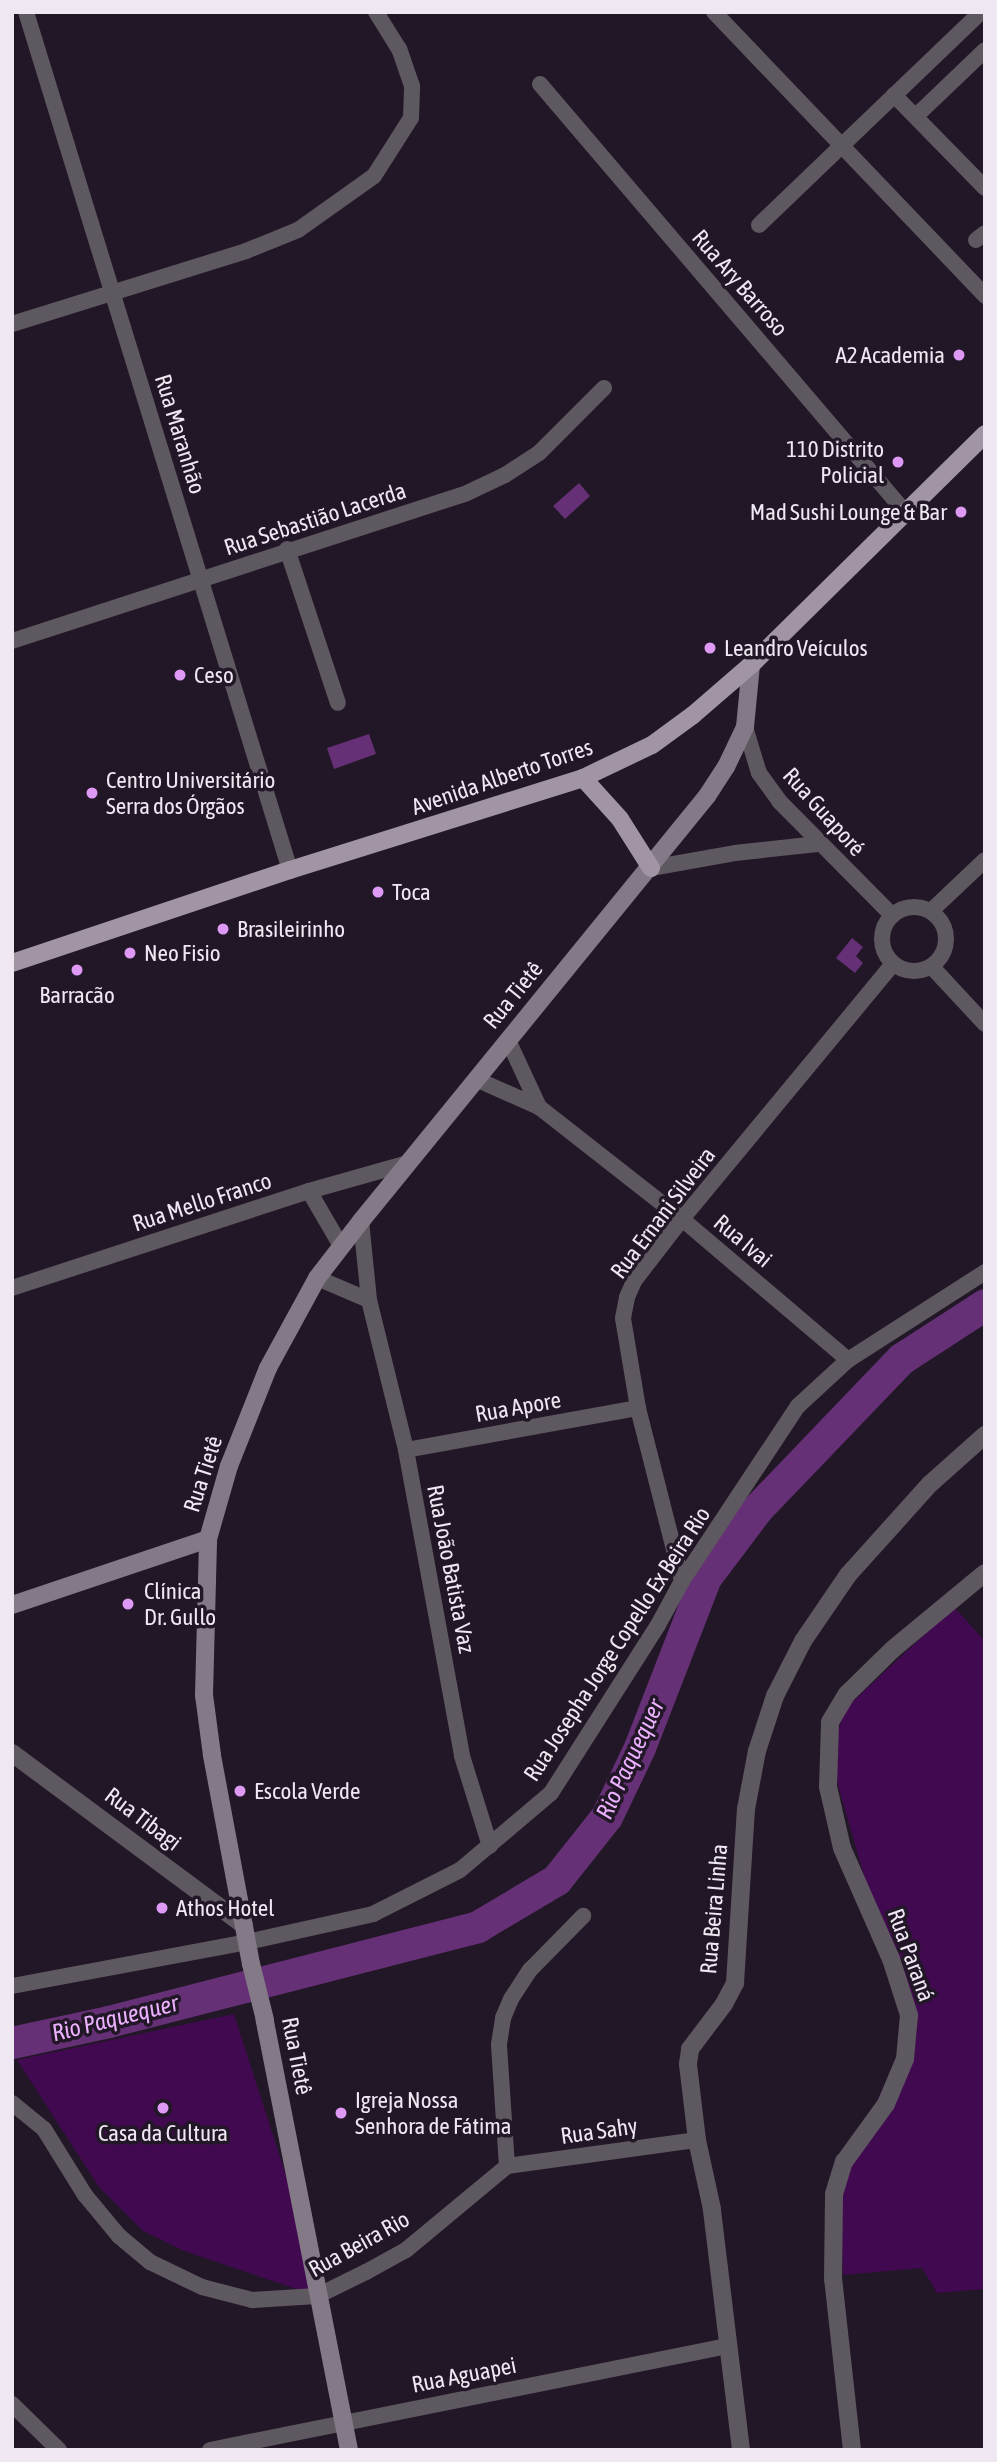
<!DOCTYPE html>
<html>
<head>
<meta charset="utf-8">
<style>
	body { margin:0 }
	#map { position:relative; width:997px; height:2462px; overflow:hidden; background:#221726; font-family:"Asap Condensed",sans-serif }
	div>[style] { position:absolute }
	.green>* { inset:0; background:#410a50 }
	.water>* { inset:0; background:#653075 }
	.river>* { height:32px; margin:-16px; padding:0 16px; transform-origin:16px; border-radius:16px; background:#653075 }
	.minor>* { height:16px; margin:-8px; padding:0 8px; transform-origin:8px; border-radius:8px; background:#5e5860 }
	.minor>.ring { margin:-8px; padding:0; box-sizing:content-box; background:none; border:16px solid #5e5860; border-radius:50% }
	.tertiary>* { height:18px; margin:-9px; padding:0 9px; transform-origin:9px; border-radius:9px; background:#5e5860 }
	.secondary>* { height:18px; margin:-9px; padding:0 9px; transform-origin:9px; border-radius:9px; background:#847a87 }
	.primary>* { height:18px; margin:-9px; padding:0 9px; transform-origin:9px; border-radius:9px; background:#a195a5 }
	.dots>* { width:19px; height:19px; translate:-50% -50%; box-sizing:border-box; border:4px solid #221726; border-radius:50% }
	span { translate:-50% -50%; white-space:nowrap; text-align:center; line-height:1.15; -webkit-text-stroke:7px #221726; paint-order:stroke }
	.street-label { font-size:23px; color:#efe8f2 }
	.poi-label { font-size:23px; color:#efe8f2 }
	.right { translate:-100% -50%; text-align:right }
	.left { translate:0 -50%; text-align:left }
	.water-label { font-size:24px; color:#ebb1ff; font-style:italic }
	.frame { position:absolute; inset:0; border:14px solid #efe8f2; pointer-events:none }
</style>
</head>
<body>
<div id="map">
	<div class="green">
		<div style="clip-path:polygon(954px 1607px,985px 1641px,985px 2289px,937px 2293px,922px 2268px,843px 2275px,840px 2193px,853px 2152px,898px 2056px,903px 2010px,839px 1789px,832px 1748px,846px 1708px)"></div>
		<div style="clip-path:polygon(234px 2014px,309px 2247px,317px 2296px,184px 2251px,143px 2231px,99px 2187px,17px 2060px)"></div>
	</div>
	<div class="water">
		<div style="clip-path:polygon(579px 483px,590px 496px,565px 519px,553px 506px)"></div>
		<div style="clip-path:polygon(369px 734px,376px 754px,334px 769px,327px 748px)"></div>
		<div style="clip-path:polygon(852px 938px,863px 947px,856px 956px,863px 963px,855px 973px,836px 958px)"></div>
	</div>
	<div class="river">
		<div style="left:12px;top:2043px;width:99px;rotate:-12.2deg"></div>
		<div style="left:109px;top:2022px;width:381px;rotate:-14.4deg"></div>
		<div style="left:478px;top:1927px;width:92px;rotate:-30.7deg"></div>
		<div style="left:557px;top:1880px;width:80px;rotate:-51.6deg"></div>
		<div style="left:607px;top:1817px;width:76px;rotate:-64.4deg"></div>
		<div style="left:640px;top:1748px;width:182px;rotate:-68.8deg"></div>
		<div style="left:706px;top:1578px;width:85px;rotate:-53.1deg"></div>
		<div style="left:757px;top:1510px;width:209px;rotate:-46.2deg"></div>
		<div style="left:902px;top:1359px;width:99px;rotate:-33deg"></div>
	</div>
	<div class="minor">
		<div style="left:26px;top:12px;width:898px;rotate:72.9deg"></div>
		<div style="left:714px;top:12px;width:393px;rotate:46.3deg"></div>
		<div style="left:540px;top:84px;width:563px;rotate:49.54deg"></div>
		<div style="left:894px;top:95px;width:130px;rotate:45.6deg"></div>
		<div style="left:916px;top:116px;width:95px;rotate:-43.7deg"></div>
		<div style="left:759px;top:225px;width:308px;rotate:-43.8deg"></div>
		<div style="left:976px;top:240px;width:11px;rotate:-38deg"></div>
		<div style="left:12px;top:324px;width:245px;rotate:-17.3deg"></div>
		<div style="left:246px;top:251px;width:56px;rotate:-22deg"></div>
		<div style="left:298px;top:230px;width:93px;rotate:-35.4deg"></div>
		<div style="left:374px;top:176px;width:69px;rotate:-57.5deg"></div>
		<div style="left:411px;top:118px;width:32px;rotate:-88deg"></div>
		<div style="left:412px;top:86px;width:39px;rotate:-109deg"></div>
		<div style="left:399px;top:49px;width:44px;rotate:-121.9deg"></div>
		<div style="left:287px;top:549px;width:162px;rotate:71.7deg"></div>
		<div style="left:12px;top:641px;width:478px;rotate:-18deg"></div>
		<div style="left:467px;top:493px;width:42px;rotate:-25.3deg"></div>
		<div style="left:505px;top:475px;width:40px;rotate:-32.9deg"></div>
		<div style="left:539px;top:453px;width:92px;rotate:-45deg"></div>
		<div style="left:745px;top:727px;width:48px;rotate:73.1deg"></div>
		<div style="left:759px;top:773px;width:34px;rotate:54deg"></div>
		<div style="left:779px;top:801px;width:161px;rotate:45.3deg"></div>
		<div style="left:651px;top:868px;width:85px;rotate:-10.1deg"></div>
		<div style="left:735px;top:853px;width:83px;rotate:-6.2deg"></div>
		<div class="ring" style="left:882px;top:907px;width:48px;height:48px"></div>
		<div style="left:931px;top:911px;width:74px;rotate:-43.4deg"></div>
		<div style="left:932px;top:967px;width:78px;rotate:47.1deg"></div>
		<div style="left:508px;top:1040px;width:74px;rotate:65.2deg"></div>
		<div style="left:478px;top:1080px;width:67px;rotate:23.9deg"></div>
		<div style="left:539px;top:1107px;width:182px;rotate:38.1deg"></div>
		<div style="left:682px;top:1219px;width:218px;rotate:40.3deg"></div>
		<div style="left:309px;top:1191px;width:64px;rotate:59.8deg"></div>
		<div style="left:361px;top:1221px;width:79px;rotate:84.2deg"></div>
		<div style="left:369px;top:1300px;width:154px;rotate:76.1deg"></div>
		<div style="left:406px;top:1450px;width:311px;rotate:79.6deg"></div>
		<div style="left:462px;top:1756px;width:94px;rotate:72.7deg"></div>
		<div style="left:317px;top:1278px;width:56px;rotate:22.9deg"></div>
		<div style="left:12px;top:1288px;width:312px;rotate:-18.1deg"></div>
		<div style="left:309px;top:1191px;width:103px;rotate:-15.8deg"></div>
		<div style="left:406px;top:1450px;width:236px;rotate:-10.3deg"></div>
		<div style="left:682px;top:1581px;width:179px;rotate:-104.3deg"></div>
		<div style="left:638px;top:1408px;width:91px;rotate:-99.5deg"></div>
		<div style="left:623px;top:1318px;width:21px;rotate:-79deg"></div>
		<div style="left:627px;top:1297px;width:17px;rotate:-66deg"></div>
		<div style="left:634px;top:1281px;width:78px;rotate:-52.3deg"></div>
		<div style="left:682px;top:1219px;width:331px;rotate:-50.4deg"></div>
		<div style="left:12px;top:1986px;width:239px;rotate:-10.6deg"></div>
		<div style="left:247px;top:1942px;width:129px;rotate:-12.5deg"></div>
		<div style="left:373px;top:1914px;width:97px;rotate:-26.8deg"></div>
		<div style="left:460px;top:1870px;width:119px;rotate:-40.2deg"></div>
		<div style="left:551px;top:1793px;width:199px;rotate:-57.5deg"></div>
		<div style="left:658px;top:1625px;width:50px;rotate:-61.4deg"></div>
		<div style="left:682px;top:1581px;width:210px;rotate:-56.5deg"></div>
		<div style="left:798px;top:1406px;width:68px;rotate:-42.6deg"></div>
		<div style="left:848px;top:1360px;width:163px;rotate:-32.7deg"></div>
		<div style="left:12px;top:2103px;width:41px;rotate:39.1deg"></div>
		<div style="left:44px;top:2129px;width:78px;rotate:58.2deg"></div>
		<div style="left:85px;top:2195px;width:53px;rotate:50.3deg"></div>
		<div style="left:119px;top:2236px;width:40px;rotate:40deg"></div>
		<div style="left:150px;top:2262px;width:58px;rotate:25.7deg"></div>
		<div style="left:202px;top:2287px;width:52px;rotate:14.6deg"></div>
		<div style="left:252px;top:2300px;width:65px;rotate:-3.5deg"></div>
		<div style="left:317px;top:2296px;width:55px;rotate:-26.1deg"></div>
		<div style="left:366px;top:2272px;width:46px;rotate:-28.8deg"></div>
		<div style="left:406px;top:2250px;width:131px;rotate:-39.7deg"></div>
		<div style="left:507px;top:2166px;width:122px;rotate:-93.8deg"></div>
		<div style="left:499px;top:2044px;width:26px;rotate:-81deg"></div>
		<div style="left:503px;top:2018px;width:21px;rotate:-67deg"></div>
		<div style="left:511px;top:1999px;width:35px;rotate:-57deg"></div>
		<div style="left:530px;top:1970px;width:76px;rotate:-45.5deg"></div>
		<div style="left:507px;top:2166px;width:192px;rotate:-7.8deg"></div>
		<div style="left:12px;top:2404px;width:66px;rotate:44.4deg"></div>
		<div style="left:210px;top:2450px;width:527px;rotate:-11.37deg"></div>
	</div>
	<div class="tertiary">
		<div style="left:12px;top:1753px;width:289px;rotate:36.6deg"></div>
		<div style="left:741px;top:2450px;width:243px;rotate:-96.9deg"></div>
		<div style="left:712px;top:2209px;width:71px;rotate:-102.3deg"></div>
		<div style="left:697px;top:2140px;width:77px;rotate:-96.8deg"></div>
		<div style="left:688px;top:2064px;width:15px;rotate:-82deg"></div>
		<div style="left:690px;top:2049px;width:56px;rotate:-52.9deg"></div>
		<div style="left:724px;top:2004px;width:24px;rotate:-62deg"></div>
		<div style="left:735px;top:1983px;width:174px;rotate:-86.4deg"></div>
		<div style="left:746px;top:1809px;width:59px;rotate:-79.3deg"></div>
		<div style="left:757px;top:1751px;width:58px;rotate:-71.9deg"></div>
		<div style="left:775px;top:1696px;width:62px;rotate:-63deg"></div>
		<div style="left:803px;top:1641px;width:80px;rotate:-55.7deg"></div>
		<div style="left:848px;top:1575px;width:122px;rotate:-48deg"></div>
		<div style="left:930px;top:1484px;width:74px;rotate:-41.7deg"></div>
		<div style="left:852px;top:2450px;width:172px;rotate:-96.3deg"></div>
		<div style="left:833px;top:2279px;width:85px;rotate:-89.3deg"></div>
		<div style="left:834px;top:2194px;width:34px;rotate:-73deg"></div>
		<div style="left:844px;top:2162px;width:72px;rotate:-54.1deg"></div>
		<div style="left:886px;top:2104px;width:49px;rotate:-67.1deg"></div>
		<div style="left:905px;top:2059px;width:44px;rotate:-84.8deg"></div>
		<div style="left:909px;top:2015px;width:59px;rotate:-107.8deg"></div>
		<div style="left:891px;top:1959px;width:121px;rotate:-113.8deg"></div>
		<div style="left:842px;top:1848px;width:63px;rotate:-102.9deg"></div>
		<div style="left:828px;top:1787px;width:65px;rotate:-88.2deg"></div>
		<div style="left:830px;top:1722px;width:33px;rotate:-59deg"></div>
		<div style="left:847px;top:1694px;width:64px;rotate:-44.4deg"></div>
		<div style="left:893px;top:1649px;width:119px;rotate:-39.6deg"></div>
	</div>
	<div class="secondary">
		<div style="left:12px;top:1605px;width:207px;rotate:-18.6deg"></div>
		<div style="left:349px;top:2450px;width:438px;rotate:-101.1deg"></div>
		<div style="left:265px;top:2020px;width:58px;rotate:-104deg"></div>
		<div style="left:251px;top:1964px;width:213px;rotate:-100.6deg"></div>
		<div style="left:212px;top:1755px;width:61px;rotate:-97.6deg"></div>
		<div style="left:204px;top:1695px;width:156px;rotate:-88.5deg"></div>
		<div style="left:208px;top:1539px;width:76px;rotate:-74deg"></div>
		<div style="left:229px;top:1466px;width:105px;rotate:-68.3deg"></div>
		<div style="left:268px;top:1368px;width:102px;rotate:-61.4deg"></div>
		<div style="left:317px;top:1278px;width:72px;rotate:-52.3deg"></div>
		<div style="left:361px;top:1221px;width:548px;rotate:-50.85deg"></div>
		<div style="left:707px;top:796px;width:35px;rotate:-57deg"></div>
		<div style="left:726px;top:767px;width:44px;rotate:-64.6deg"></div>
		<div style="left:745px;top:727px;width:62px;rotate:-84.5deg"></div>
	</div>
	<div class="primary">
		<div style="left:583px;top:778px;width:55px;rotate:47.9deg"></div>
		<div style="left:620px;top:819px;width:58px;rotate:57.7deg"></div>
		<div style="left:12px;top:963px;width:293px;rotate:-18.5deg"></div>
		<div style="left:290px;top:870px;width:307px;rotate:-17.4deg"></div>
		<div style="left:583px;top:778px;width:76px;rotate:-25.6deg"></div>
		<div style="left:652px;top:745px;width:51px;rotate:-36.2deg"></div>
		<div style="left:693px;top:715px;width:77px;rotate:-40.8deg"></div>
		<div style="left:751px;top:665px;width:329px;rotate:-44.6deg"></div>
	</div>
	<div class="dots">
		<div style="left:959px;top:355px;background:#dd99f4"></div>
		<div style="left:898px;top:462px;background:#dd99f4"></div>
		<div style="left:961px;top:512px;background:#dd99f4"></div>
		<div style="left:710px;top:648px;background:#dd99f4"></div>
		<div style="left:180px;top:675px;background:#dd99f4"></div>
		<div style="left:92px;top:793px;background:#dd99f4"></div>
		<div style="left:378px;top:892px;background:#dd99f4"></div>
		<div style="left:223px;top:929px;background:#dd99f4"></div>
		<div style="left:130px;top:953px;background:#dd99f4"></div>
		<div style="left:77px;top:970px;background:#dd99f4"></div>
		<div style="left:128px;top:1604px;background:#dd99f4"></div>
		<div style="left:240px;top:1791px;background:#dd99f4"></div>
		<div style="left:162px;top:1908px;background:#dd99f4"></div>
		<div style="left:163px;top:2108px;background:#dd99f4"></div>
		<div style="left:341px;top:2113px;background:#dd99f4"></div>
	</div>
	<div class="street-label">
		<span style="left:740px;top:283px;rotate:49deg">Rua Ary Barroso</span>
		<span style="left:180px;top:434px;rotate:73deg">Rua Maranhão</span>
		<span style="left:315px;top:519px;rotate:-18deg">Rua Sebastião Lacerda</span>
		<span style="left:502px;top:777px;rotate:-19deg">Avenida Alberto Torres</span>
		<span style="left:824px;top:812px;rotate:48deg">Rua Guaporé</span>
		<span style="left:513px;top:995px;rotate:-51deg">Rua Tietê</span>
		<span style="left:202px;top:1202px;rotate:-18deg">Rua Mello Franco</span>
		<span style="left:663px;top:1213px;rotate:-53deg">Rua Ernani Silveira</span>
		<span style="left:743px;top:1241px;rotate:40deg">Rua Ivai</span>
		<span style="left:518px;top:1407px;rotate:-10deg">Rua Apore</span>
		<span style="left:203px;top:1474px;rotate:-72deg">Rua Tietê</span>
		<span style="left:451px;top:1569px;rotate:79deg">Rua João Batista Vaz</span>
		<span style="left:617px;top:1644px;rotate:-57deg">Rua Josepha Jorge Copello Ex Beira Rio</span>
		<span style="left:143px;top:1819px;rotate:37deg">Rua Tibagi</span>
		<span style="left:714px;top:1909px;rotate:-85deg">Rua Beira Linha</span>
		<span style="left:911px;top:1955px;rotate:70deg">Rua Paraná</span>
		<span style="left:297px;top:2056px;rotate:79deg">Rua Tietê</span>
		<span style="left:599px;top:2131px;rotate:-8deg">Rua Sahy</span>
		<span style="left:359px;top:2244px;rotate:-29deg">Rua Beira Rio</span>
		<span style="left:464px;top:2375px;rotate:-11deg">Rua Aguapei</span>
	</div>
	<div class="poi-label">
		<span class="right" style="left:945px;top:355px">A2 Academia</span>
		<span class="right" style="left:884px;top:462px">110 Distrito<br>Policial</span>
		<span class="right" style="left:947px;top:512px">Mad Sushi Lounge &amp; Bar</span>
		<span class="left" style="left:724px;top:648px">Leandro Veículos</span>
		<span class="left" style="left:194px;top:675px">Ceso</span>
		<span class="left" style="left:106px;top:793px">Centro Universitário<br>Serra dos Órgãos</span>
		<span class="left" style="left:392px;top:892px">Toca</span>
		<span class="left" style="left:237px;top:929px">Brasileirinho</span>
		<span class="left" style="left:144px;top:953px">Neo Fisio</span>
		<span style="left:77px;top:995px">Barracão</span>
		<span class="left" style="left:144px;top:1604px">Clínica<br>Dr. Gullo</span>
		<span class="left" style="left:254px;top:1791px">Escola Verde</span>
		<span class="left" style="left:176px;top:1908px">Athos Hotel</span>
		<span class="left" style="left:355px;top:2113px">Igreja Nossa<br>Senhora de Fátima</span>
		<span style="left:163px;top:2133px">Casa da Cultura</span>
	</div>
	<div class="water-label">
		<span style="left:630px;top:1759px;rotate:-65deg">Rio Paquequer</span>
		<span style="left:115px;top:2018px;rotate:-14deg">Rio Paquequer</span>
	</div>
	<div class="frame"></div>
</div>
</body>
</html>
